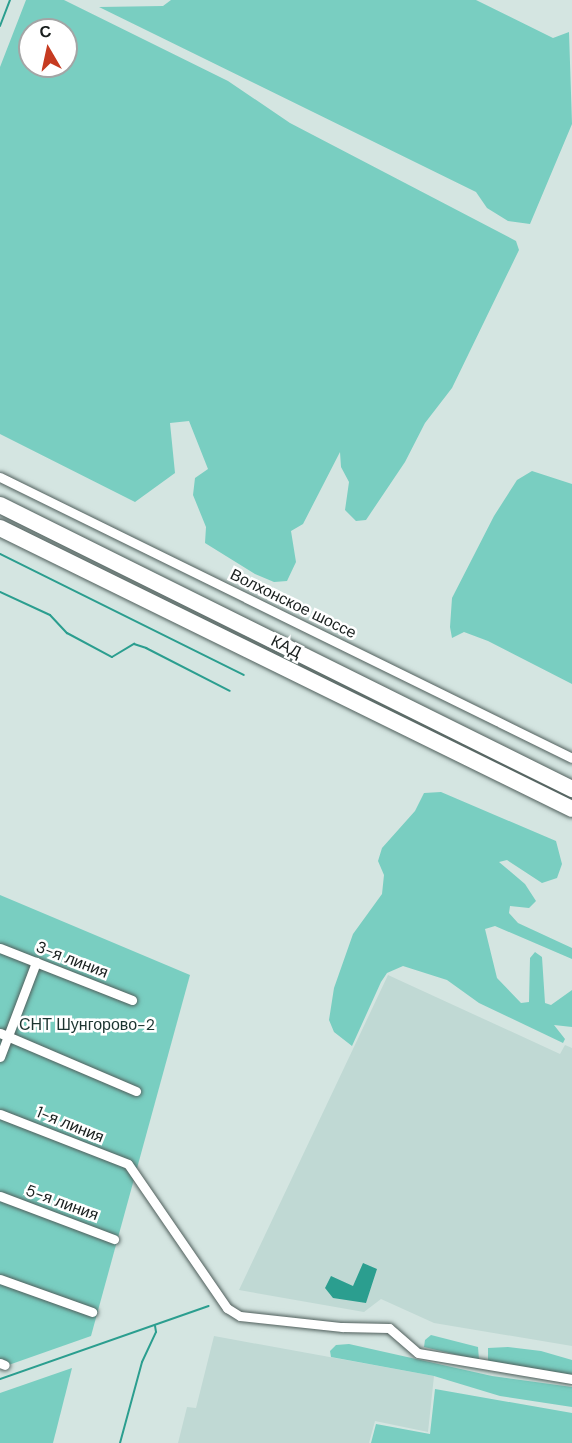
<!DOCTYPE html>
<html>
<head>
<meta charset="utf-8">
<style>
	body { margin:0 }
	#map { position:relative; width:572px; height:1443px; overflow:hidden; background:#d4e5e1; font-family:"DM Sans",sans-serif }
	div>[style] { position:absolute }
	.built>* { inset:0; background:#c0d9d4 }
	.green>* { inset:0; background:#79cec1 }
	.water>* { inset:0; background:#2b9e8f }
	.stream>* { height:2px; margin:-1px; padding:0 1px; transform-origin:1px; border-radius:1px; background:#2b9e8f }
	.roads { filter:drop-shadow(0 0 2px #505f5c) drop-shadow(0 0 2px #505f5c) }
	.street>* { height:9px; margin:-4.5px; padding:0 4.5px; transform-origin:4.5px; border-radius:4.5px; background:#fff }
	.highway>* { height:16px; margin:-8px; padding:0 8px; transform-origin:8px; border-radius:8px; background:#fff }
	span { translate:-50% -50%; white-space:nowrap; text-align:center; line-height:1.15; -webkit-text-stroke:5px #fff; paint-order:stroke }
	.street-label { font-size:16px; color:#181e1d }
	.park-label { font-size:16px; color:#1c3430 }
	.north { position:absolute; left:18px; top:18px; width:60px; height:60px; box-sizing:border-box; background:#fff; border:2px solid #a3a5a5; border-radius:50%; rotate:351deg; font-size:16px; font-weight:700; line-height:24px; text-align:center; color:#181e1d }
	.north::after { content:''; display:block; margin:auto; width:21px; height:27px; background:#c63b21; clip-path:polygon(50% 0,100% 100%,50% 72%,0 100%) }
</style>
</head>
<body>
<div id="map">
	<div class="built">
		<div style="clip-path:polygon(388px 975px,560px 1054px,565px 1045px,572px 1048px,572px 1346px,434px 1323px,381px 1299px,364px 1312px,239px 1290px)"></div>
		<div style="clip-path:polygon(214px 1336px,434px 1376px,428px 1432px,375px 1421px,369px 1443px,178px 1443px,187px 1407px,196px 1408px)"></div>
	</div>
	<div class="green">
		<div style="clip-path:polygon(evenodd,26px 0,64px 0,228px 81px,290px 123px,516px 241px,519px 250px,452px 388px,425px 423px,405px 462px,366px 520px,356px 521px,345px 510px,349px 482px,341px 467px,340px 452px,303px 524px,291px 531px,296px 562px,287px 581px,274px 582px,255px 574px,205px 543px,206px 527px,193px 495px,195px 478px,208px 469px,189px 421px,170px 423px,175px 473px,135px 502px,0 434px,0 67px,26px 0,30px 30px,66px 30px,66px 66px,30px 66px,30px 30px)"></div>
		<div style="clip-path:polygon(171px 0,476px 0,553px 38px,569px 32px,572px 124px,530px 224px,508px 221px,487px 208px,476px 192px,99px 7px,163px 6px)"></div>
		<div style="clip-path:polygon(532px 471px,572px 484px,572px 684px,488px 641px,464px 632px,452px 638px,450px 627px,452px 598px,494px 516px,517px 480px)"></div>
		<div style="clip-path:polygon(441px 792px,556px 841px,562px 864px,557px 878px,542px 883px,507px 860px,499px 862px,525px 884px,536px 901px,529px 908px,510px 906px,509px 913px,518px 923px,572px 948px,572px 959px,495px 926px,485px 929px,497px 978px,521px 1003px,529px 1002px,530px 958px,535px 952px,542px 957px,545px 1003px,551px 1005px,572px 990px,572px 1027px,554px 1025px,565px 1039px,563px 1043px,479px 1003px,447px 980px,403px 966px,387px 973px,381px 982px,352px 1046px,334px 1032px,329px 1020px,334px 988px,353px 934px,382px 894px,384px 875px,378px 861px,382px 848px,415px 811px,424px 793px)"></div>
		<div style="clip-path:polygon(0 895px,190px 975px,91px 1336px,0 1368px)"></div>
		<div style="clip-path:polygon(431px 1335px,478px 1347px,479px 1360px,424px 1347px,425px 1340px)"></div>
		<div style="clip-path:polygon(349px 1344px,492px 1376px,572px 1387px,572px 1407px,500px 1396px,434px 1376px,331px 1357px,330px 1351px,336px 1345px)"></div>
		<div style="clip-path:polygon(508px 1347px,541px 1351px,572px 1360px,572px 1375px,488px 1361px,488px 1348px)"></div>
		<div style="clip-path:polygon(72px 1368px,53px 1443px,0 1443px,0 1393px)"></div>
		<div style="clip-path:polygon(435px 1389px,572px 1413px,572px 1443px,371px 1443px,376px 1424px,430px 1434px)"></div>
	</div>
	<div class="water">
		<div style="clip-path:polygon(363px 1263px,377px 1269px,366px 1303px,333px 1298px,325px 1288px,331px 1276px,353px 1286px)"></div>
	</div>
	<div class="stream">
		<div style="left:0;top:26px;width:28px;rotate:-69deg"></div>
		<div style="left:0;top:554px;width:272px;rotate:26.4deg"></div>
		<div style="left:0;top:592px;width:55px;rotate:24.7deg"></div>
		<div style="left:50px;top:615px;width:25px;rotate:47deg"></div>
		<div style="left:67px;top:633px;width:51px;rotate:28.1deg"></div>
		<div style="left:112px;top:657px;width:26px;rotate:-31deg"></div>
		<div style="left:134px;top:644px;width:13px;rotate:18deg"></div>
		<div style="left:146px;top:648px;width:94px;rotate:27.1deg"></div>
		<div style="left:0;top:1379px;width:221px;rotate:-19.3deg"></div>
		<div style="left:120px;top:1443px;width:84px;rotate:-74.8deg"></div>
		<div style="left:142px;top:1362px;width:33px;rotate:-65deg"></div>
		<div style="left:156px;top:1332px;width:6px;rotate:-99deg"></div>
	</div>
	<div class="roads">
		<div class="street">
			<div style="left:0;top:477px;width:637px;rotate:26.16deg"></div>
			<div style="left:0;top:948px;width:142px;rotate:21.5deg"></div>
			<div style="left:0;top:1033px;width:148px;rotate:23.1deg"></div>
			<div style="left:0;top:1057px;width:102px;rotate:-69.2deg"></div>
			<div style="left:0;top:1114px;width:137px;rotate:21.3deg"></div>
			<div style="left:128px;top:1164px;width:175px;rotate:55.5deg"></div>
			<div style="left:227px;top:1308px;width:15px;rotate:32deg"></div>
			<div style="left:240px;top:1316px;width:103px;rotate:6.2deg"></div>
			<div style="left:342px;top:1327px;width:47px;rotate:1.2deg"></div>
			<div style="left:389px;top:1328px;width:38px;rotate:41deg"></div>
			<div style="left:418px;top:1353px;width:156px;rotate:9.6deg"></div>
			<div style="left:0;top:1196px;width:122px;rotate:20.7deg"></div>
			<div style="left:0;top:1279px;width:98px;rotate:19.7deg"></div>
			<div style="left:0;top:1363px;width:5px;rotate:22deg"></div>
		</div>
		<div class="highway">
			<div style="left:0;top:505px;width:639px;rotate:26.4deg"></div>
			<div style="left:0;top:528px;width:637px;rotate:26.16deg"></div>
		</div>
	</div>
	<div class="street-label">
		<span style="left:293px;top:604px;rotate:26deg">Волхонское шоссе</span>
		<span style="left:286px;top:647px;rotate:26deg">КАД</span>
		<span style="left:72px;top:960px;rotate:21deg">3-я линия</span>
		<span style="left:70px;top:1125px;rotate:22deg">1-я линия</span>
		<span style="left:62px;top:1203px;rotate:20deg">5-я линия</span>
	</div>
	<div class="park-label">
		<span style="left:87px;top:1025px">СНТ Шунгорово-2</span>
	</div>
	<div class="north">С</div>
</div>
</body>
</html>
